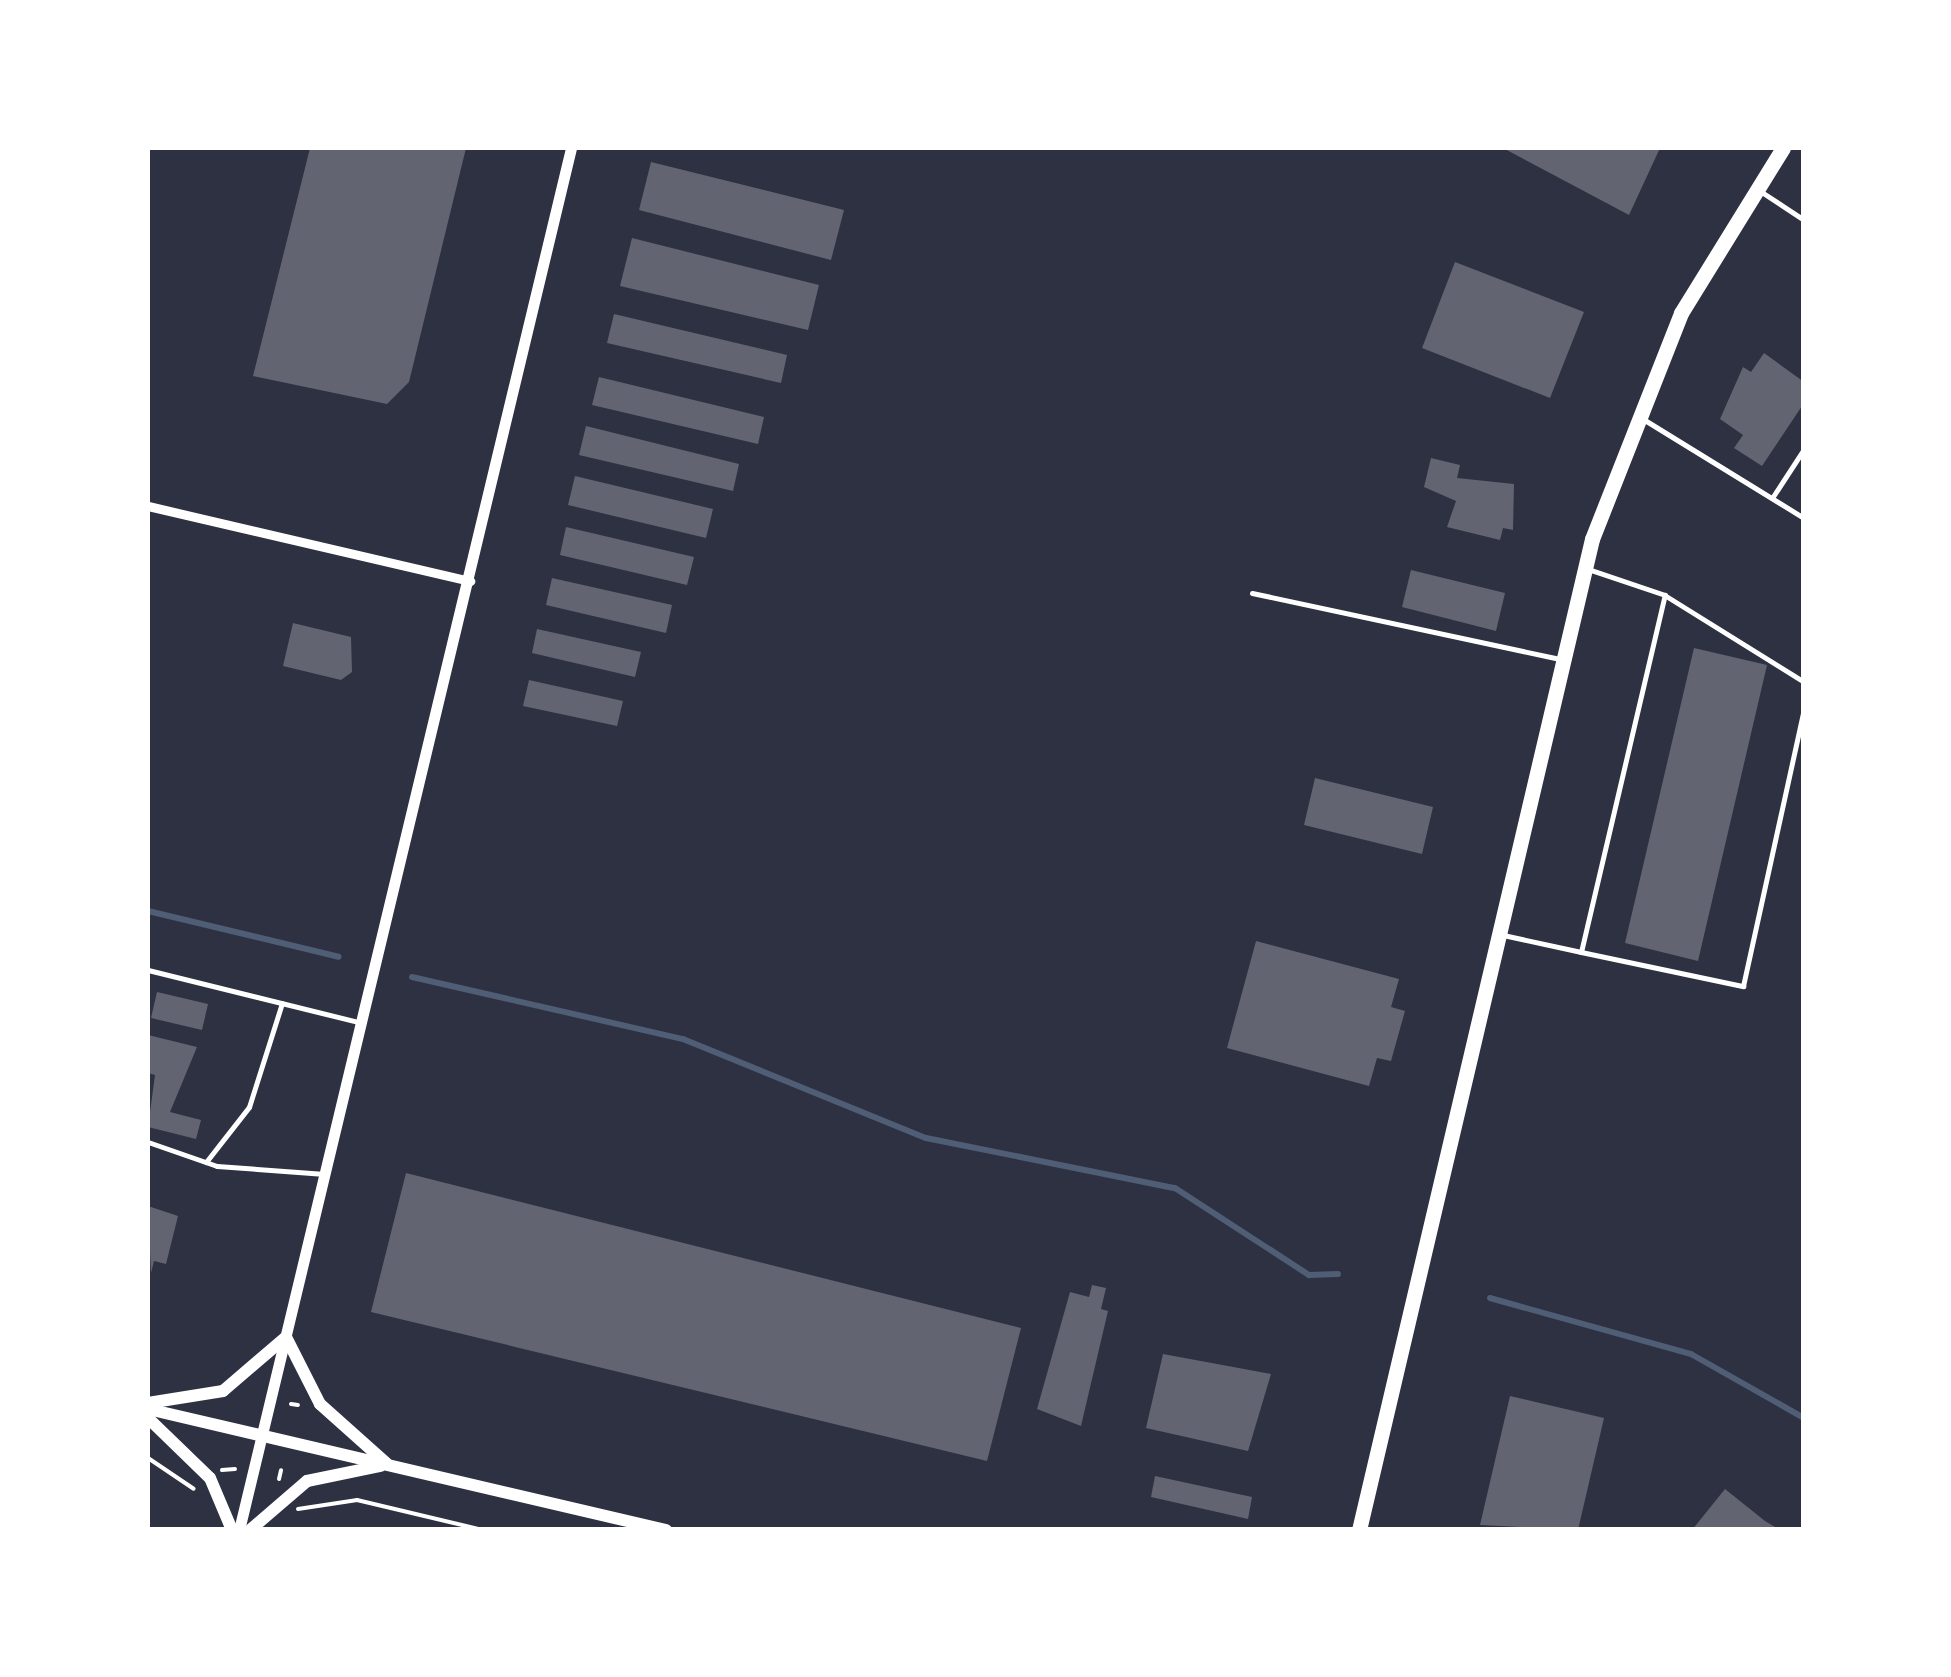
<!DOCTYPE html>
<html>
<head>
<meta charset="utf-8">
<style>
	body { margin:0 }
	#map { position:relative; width:1951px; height:1677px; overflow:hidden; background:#2d3142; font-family:Commissioner,sans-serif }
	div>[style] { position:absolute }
	.stream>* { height:6px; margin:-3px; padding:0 3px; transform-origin:3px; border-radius:3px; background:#4f5d75 }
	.building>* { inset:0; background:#626471 }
	.path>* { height:4px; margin:-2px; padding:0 2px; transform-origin:2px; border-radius:2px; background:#fff }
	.service>* { height:5px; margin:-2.5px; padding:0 2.5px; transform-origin:2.5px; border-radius:2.5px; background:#fff }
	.minor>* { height:9px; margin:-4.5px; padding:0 4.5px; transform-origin:4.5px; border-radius:4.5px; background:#fff }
	.tertiary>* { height:11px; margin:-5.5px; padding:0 5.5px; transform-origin:5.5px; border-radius:5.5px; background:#fff }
	.secondary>* { height:12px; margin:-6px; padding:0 6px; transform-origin:6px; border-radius:6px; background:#fff }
	.primary>* { height:15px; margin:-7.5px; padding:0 7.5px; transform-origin:7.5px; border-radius:7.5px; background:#fff }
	span { translate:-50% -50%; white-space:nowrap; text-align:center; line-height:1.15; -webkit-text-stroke:9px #fff; paint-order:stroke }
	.frame { position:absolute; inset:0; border:150px solid #fff; pointer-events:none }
</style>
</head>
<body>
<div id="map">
	<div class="stream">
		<div style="left:148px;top:911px;width:196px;rotate:13.5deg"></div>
		<div style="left:412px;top:977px;width:278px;rotate:12.9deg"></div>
		<div style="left:683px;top:1039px;width:262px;rotate:22.2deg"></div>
		<div style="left:926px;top:1138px;width:254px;rotate:11.4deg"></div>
		<div style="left:1175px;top:1188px;width:160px;rotate:33deg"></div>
		<div style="left:1309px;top:1275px;width:29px;rotate:-2deg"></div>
		<div style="left:1490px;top:1298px;width:209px;rotate:15.6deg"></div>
		<div style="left:1691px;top:1354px;width:130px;rotate:29.5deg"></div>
	</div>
	<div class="building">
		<div style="clip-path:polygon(310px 148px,466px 148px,409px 382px,387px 404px,253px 376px)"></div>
		<div style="clip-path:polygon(1503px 148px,1660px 148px,1629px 215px)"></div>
		<div style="clip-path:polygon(651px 162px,844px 210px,831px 260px,639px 210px)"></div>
		<div style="clip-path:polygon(632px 238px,819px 285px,808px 330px,620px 286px)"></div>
		<div style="clip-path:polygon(1455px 262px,1584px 312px,1550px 398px,1422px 348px)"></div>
		<div style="clip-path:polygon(614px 314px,787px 355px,781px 383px,607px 343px)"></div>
		<div style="clip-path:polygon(1764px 353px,1804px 382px,1804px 403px,1762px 466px,1734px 448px,1743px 435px,1720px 419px,1743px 367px,1751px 372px)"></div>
		<div style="clip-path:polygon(599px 377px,764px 417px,758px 444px,592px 405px)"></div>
		<div style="clip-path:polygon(586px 426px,739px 464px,733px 491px,579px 455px)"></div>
		<div style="clip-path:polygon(1431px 458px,1460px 465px,1457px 478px,1514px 484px,1513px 530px,1503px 528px,1500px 540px,1447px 527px,1456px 501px,1424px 487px)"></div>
		<div style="clip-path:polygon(575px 476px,713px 509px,706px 538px,568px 505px)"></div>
		<div style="clip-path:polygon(566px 527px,694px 557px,687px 585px,560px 555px)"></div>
		<div style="clip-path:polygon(1411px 570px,1505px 593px,1496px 631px,1402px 607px)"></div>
		<div style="clip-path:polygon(552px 578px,672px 605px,666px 633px,546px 605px)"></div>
		<div style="clip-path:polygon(293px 623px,351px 637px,352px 672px,341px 680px,283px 666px)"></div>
		<div style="clip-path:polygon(537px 629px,641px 652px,635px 677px,532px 653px)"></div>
		<div style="clip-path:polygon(1694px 648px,1767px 665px,1698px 961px,1625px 943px)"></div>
		<div style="clip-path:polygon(529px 680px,623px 701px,617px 726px,523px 706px)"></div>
		<div style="clip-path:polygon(1315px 778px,1433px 807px,1422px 854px,1304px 825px)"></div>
		<div style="clip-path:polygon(1256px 941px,1399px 979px,1391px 1007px,1405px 1011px,1391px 1061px,1377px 1058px,1369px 1086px,1227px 1048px)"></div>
		<div style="clip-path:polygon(157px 992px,208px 1004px,202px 1030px,151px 1018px)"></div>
		<div style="clip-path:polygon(148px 1035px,197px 1047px,170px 1112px,201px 1120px,196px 1139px,148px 1127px,155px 1075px,148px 1073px)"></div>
		<div style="clip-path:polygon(406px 1173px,1021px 1328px,987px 1461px,371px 1312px)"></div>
		<div style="clip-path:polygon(148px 1206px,178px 1216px,166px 1264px,154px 1261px,151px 1273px)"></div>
		<div style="clip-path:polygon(1092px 1285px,1106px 1288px,1101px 1309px,1108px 1311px,1081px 1426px,1037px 1409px,1070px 1292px,1089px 1297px)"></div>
		<div style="clip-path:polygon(1163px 1354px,1271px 1374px,1248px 1451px,1146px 1428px)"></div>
		<div style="clip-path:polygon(1510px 1396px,1604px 1418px,1578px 1530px,1480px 1525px)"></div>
		<div style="clip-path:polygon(1155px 1476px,1252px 1497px,1248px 1519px,1151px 1497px)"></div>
		<div style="clip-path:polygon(1725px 1489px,1765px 1521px,1780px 1530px,1692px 1530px)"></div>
	</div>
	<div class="path">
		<div style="left:291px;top:1404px;width:7px;rotate:8deg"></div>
		<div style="left:148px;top:1458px;width:55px;rotate:34deg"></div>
		<div style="left:222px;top:1470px;width:13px;rotate:-4deg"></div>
		<div style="left:279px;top:1479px;width:9px;rotate:-77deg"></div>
		<div style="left:298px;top:1509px;width:60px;rotate:-8.7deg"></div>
		<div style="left:357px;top:1500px;width:130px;rotate:13.4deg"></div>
	</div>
	<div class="service">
		<div style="left:1760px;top:191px;width:53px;rotate:33.4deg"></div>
		<div style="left:1643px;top:419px;width:189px;rotate:31.6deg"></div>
		<div style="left:1772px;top:498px;width:59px;rotate:-56.9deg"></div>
		<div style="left:1252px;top:593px;width:316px;rotate:12.1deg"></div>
		<div style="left:1666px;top:596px;width:163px;rotate:31.9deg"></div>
		<div style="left:1503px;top:935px;width:80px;rotate:12.3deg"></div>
		<div style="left:1581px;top:952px;width:367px;rotate:-76.8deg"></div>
		<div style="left:1665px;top:595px;width:81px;rotate:-161.3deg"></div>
		<div style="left:1581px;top:952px;width:166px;rotate:11.9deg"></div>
		<div style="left:1743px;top:986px;width:285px;rotate:-77.6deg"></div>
		<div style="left:148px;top:970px;width:216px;rotate:13.9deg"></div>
		<div style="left:148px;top:1142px;width:73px;rotate:19.2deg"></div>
		<div style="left:217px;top:1166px;width:108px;rotate:4.2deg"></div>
		<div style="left:206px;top:1162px;width:70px;rotate:-52deg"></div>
		<div style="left:249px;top:1107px;width:109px;rotate:-72.4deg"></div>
	</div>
	<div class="minor">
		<div style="left:148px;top:506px;width:331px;rotate:13.1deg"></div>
	</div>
	<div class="tertiary">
		<div style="left:239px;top:1530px;width:1421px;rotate:-76.49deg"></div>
	</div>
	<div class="secondary">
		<div style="left:148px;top:1403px;width:76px;rotate:-9.1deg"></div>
		<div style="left:223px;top:1391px;width:83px;rotate:-40.6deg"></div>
		<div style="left:286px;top:1337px;width:75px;rotate:63.1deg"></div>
		<div style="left:320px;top:1404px;width:89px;rotate:41.8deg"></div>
		<div style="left:148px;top:1409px;width:532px;rotate:13.15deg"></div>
		<div style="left:148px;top:1418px;width:86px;rotate:44.1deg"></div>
		<div style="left:210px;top:1478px;width:56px;rotate:67.1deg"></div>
		<div style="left:250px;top:1530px;width:75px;rotate:-40.7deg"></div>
		<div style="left:307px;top:1481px;width:75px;rotate:-11.6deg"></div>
	</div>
	<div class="primary">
		<div style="left:1359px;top:1530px;width:1018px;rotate:-76.77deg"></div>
		<div style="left:1592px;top:539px;width:243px;rotate:-68.5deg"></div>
		<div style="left:1681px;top:313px;width:194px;rotate:-58.3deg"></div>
	</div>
	<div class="frame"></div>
</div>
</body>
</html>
